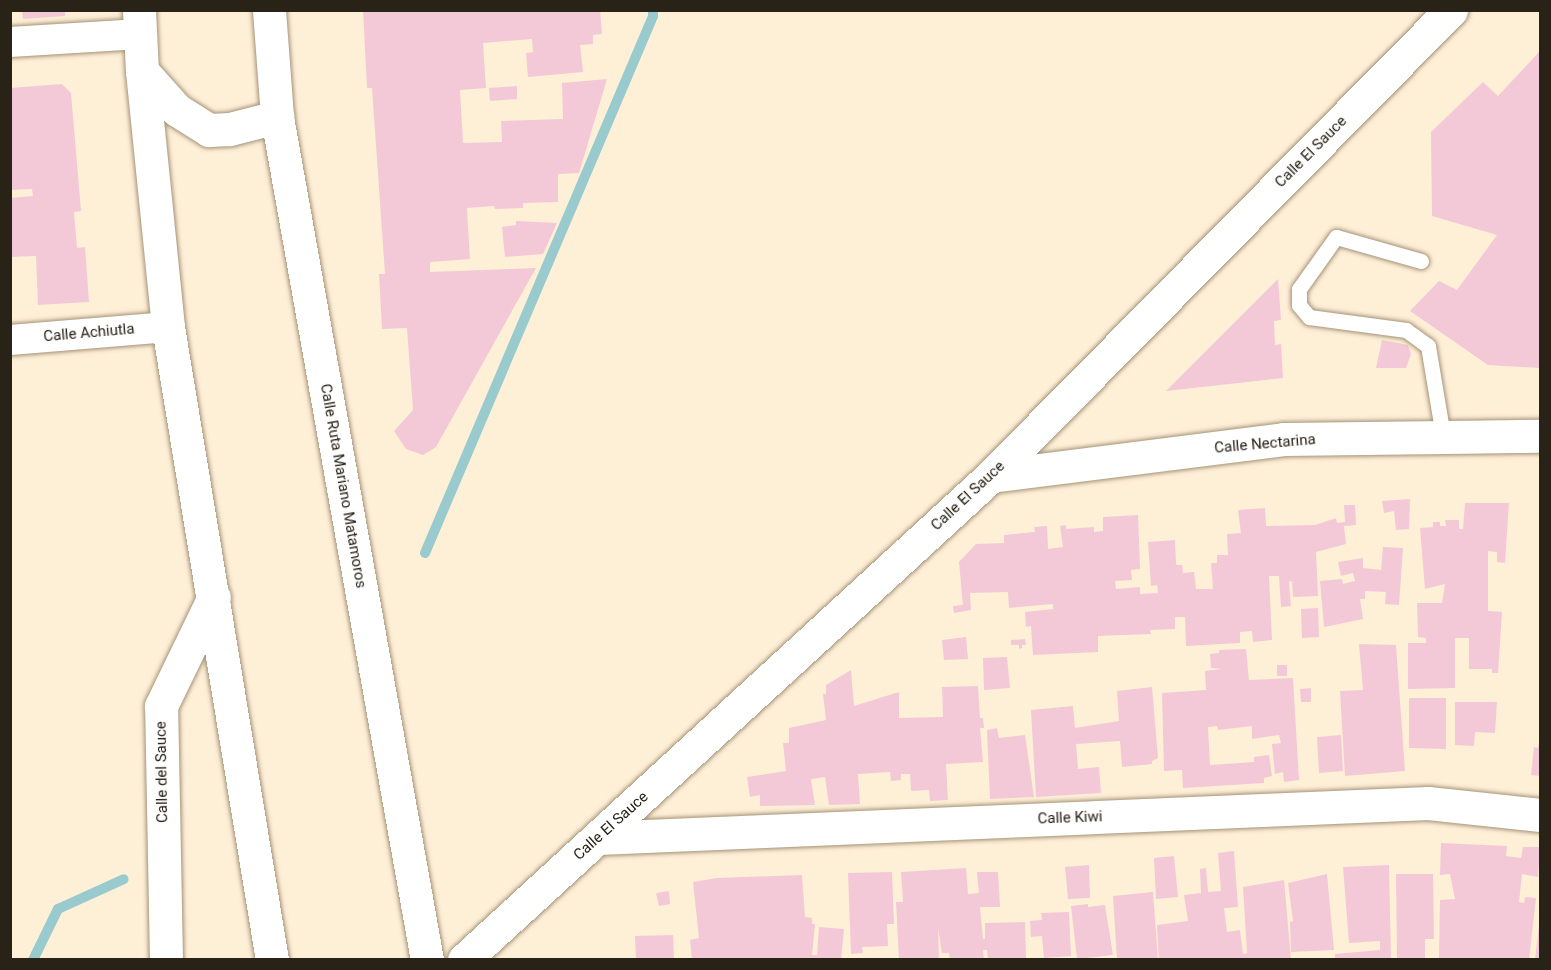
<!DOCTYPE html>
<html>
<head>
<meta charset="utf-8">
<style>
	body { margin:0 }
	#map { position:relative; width:1551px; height:970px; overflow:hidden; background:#feefd7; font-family:Roboto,sans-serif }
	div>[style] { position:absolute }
	.stream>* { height:10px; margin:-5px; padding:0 5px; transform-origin:5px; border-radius:5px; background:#99cacd }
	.building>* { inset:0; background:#f3c9d7 }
	.roads { filter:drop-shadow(0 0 2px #a49377) drop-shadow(0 0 2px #a49377) }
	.lane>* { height:15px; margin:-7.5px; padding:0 7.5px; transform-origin:7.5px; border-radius:7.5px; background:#fff }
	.street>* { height:30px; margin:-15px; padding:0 15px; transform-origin:15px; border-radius:15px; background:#fff }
	.secondary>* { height:33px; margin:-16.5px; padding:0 16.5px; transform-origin:16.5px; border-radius:16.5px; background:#fff }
	.primary>* { height:33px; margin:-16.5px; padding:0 16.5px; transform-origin:16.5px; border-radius:16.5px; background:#fff }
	span { translate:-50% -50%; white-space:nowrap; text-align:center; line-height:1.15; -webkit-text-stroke:4.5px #fefefe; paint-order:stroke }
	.street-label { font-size:15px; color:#282217 }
	.frame { position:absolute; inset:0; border:12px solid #282217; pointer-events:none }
</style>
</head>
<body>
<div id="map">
	<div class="stream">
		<div style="left:425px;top:553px;width:583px;rotate:-66.99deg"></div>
		<div style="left:653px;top:16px;width:6px;rotate:-90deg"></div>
		<div style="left:33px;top:960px;width:57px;rotate:-63.9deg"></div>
		<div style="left:58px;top:909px;width:72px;rotate:-24.4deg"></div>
	</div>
	<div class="building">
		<div style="clip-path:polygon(22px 10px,65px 10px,65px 16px,23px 19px)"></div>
		<div style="clip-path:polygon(363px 10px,600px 10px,602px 34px,593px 35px,593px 44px,580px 45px,583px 72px,528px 77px,526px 53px,533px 52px,532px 39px,483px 43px,486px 88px,460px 90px,463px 143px,502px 142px,501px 121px,563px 119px,562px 83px,607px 79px,579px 173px,558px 174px,558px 202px,523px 203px,523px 208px,495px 209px,494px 206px,467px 208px,470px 259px,430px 262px,430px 272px,536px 268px,436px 447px,423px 455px,406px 449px,394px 431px,413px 410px,407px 328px,382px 329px,379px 274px,385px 274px,372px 88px,367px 88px)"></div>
		<div style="clip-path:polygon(1540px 51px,1540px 368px,1488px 365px,1410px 311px,1439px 281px,1457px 290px,1497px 235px,1432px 216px,1431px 132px,1483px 82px,1498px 96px)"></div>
		<div style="clip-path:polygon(62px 84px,71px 93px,81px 211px,74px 212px,77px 248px,85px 247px,89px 302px,38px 305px,36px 256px,10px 257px,10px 198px,33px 196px,32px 189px,10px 190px,10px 88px)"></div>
		<div style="clip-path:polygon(517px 86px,517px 99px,490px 101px,489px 88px)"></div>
		<div style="clip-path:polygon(516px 221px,557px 223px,543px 254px,505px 257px,502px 227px,516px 225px)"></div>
		<div style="clip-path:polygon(1278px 279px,1281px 320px,1274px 321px,1275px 345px,1281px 344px,1283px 378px,1166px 391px)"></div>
		<div style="clip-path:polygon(1382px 340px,1408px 345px,1411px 354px,1406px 368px,1376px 368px)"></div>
		<div style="clip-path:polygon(1410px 499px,1409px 529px,1396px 530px,1394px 511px,1384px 513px,1382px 501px)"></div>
		<div style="clip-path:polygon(1465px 503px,1509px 503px,1505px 563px,1497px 562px,1497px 552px,1488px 551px,1488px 611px,1502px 612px,1498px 673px,1492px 673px,1492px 669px,1469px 669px,1469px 638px,1455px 638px,1455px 688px,1408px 689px,1408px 643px,1426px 643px,1426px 638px,1418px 637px,1417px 603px,1442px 603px,1445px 584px,1425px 589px,1420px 528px,1433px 527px,1433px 522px,1440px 522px,1440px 526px,1446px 526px,1445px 520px,1459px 520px,1459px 529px,1463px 529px)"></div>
		<div style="clip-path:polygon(1344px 505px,1355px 505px,1356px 525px,1344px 526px,1346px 544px,1316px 552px,1318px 596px,1293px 597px,1292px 581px,1289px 582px,1291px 606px,1281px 607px,1279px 576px,1269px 576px,1272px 640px,1253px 642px,1252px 631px,1240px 632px,1240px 643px,1186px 646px,1185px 617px,1175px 617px,1175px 629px,1150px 630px,1151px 634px,1098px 636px,1098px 652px,1033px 655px,1031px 626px,1026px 627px,1025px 612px,1053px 609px,1053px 604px,1009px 608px,1008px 592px,970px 593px,971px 610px,954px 613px,953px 606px,963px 605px,959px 562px,976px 544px,1004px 543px,1004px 535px,1035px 532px,1034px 527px,1047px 526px,1048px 549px,1063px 547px,1060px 526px,1066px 525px,1066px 529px,1094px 527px,1094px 532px,1103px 531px,1103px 517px,1138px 515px,1140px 569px,1131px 570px,1132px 580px,1115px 581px,1116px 589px,1140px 587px,1140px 594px,1158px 593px,1157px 585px,1151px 586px,1148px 542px,1175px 540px,1176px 565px,1182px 565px,1183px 573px,1194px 572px,1196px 589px,1213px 589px,1211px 563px,1217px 563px,1217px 555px,1228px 555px,1227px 534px,1241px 533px,1238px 510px,1265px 508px,1266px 526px,1315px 525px,1336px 518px,1337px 523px,1345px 522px)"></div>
		<div style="clip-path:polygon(1383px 547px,1403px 548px,1399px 605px,1385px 604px,1386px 592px,1365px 591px,1365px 599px,1360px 599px,1363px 619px,1324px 627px,1320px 581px,1342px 579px,1343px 584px,1355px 581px,1353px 573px,1341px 576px,1338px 562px,1363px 558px,1363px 568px,1381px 570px)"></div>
		<div style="clip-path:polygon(1318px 608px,1319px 637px,1302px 638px,1301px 609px)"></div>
		<div style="clip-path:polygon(966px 637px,968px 659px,944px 660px,942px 640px)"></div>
		<div style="clip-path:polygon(1025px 639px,1026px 645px,1022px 645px,1022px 648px,1019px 649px,1019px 645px,1011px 645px,1011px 640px)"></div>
		<div style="clip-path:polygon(1359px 644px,1396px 645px,1405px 771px,1345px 776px,1340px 691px,1363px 690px)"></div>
		<div style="clip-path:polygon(1246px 649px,1249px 680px,1293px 678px,1299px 780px,1284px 782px,1283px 772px,1275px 774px,1272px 744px,1281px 743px,1279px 735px,1252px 739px,1252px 726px,1218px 730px,1217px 726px,1208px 727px,1210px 765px,1254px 762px,1254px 757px,1269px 755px,1272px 776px,1264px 778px,1264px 783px,1183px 788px,1182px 770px,1164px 771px,1162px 693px,1206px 690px,1205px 671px,1222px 669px,1211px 668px,1210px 654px,1219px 653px,1219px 650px)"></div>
		<div style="clip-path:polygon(1007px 657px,1010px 688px,984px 690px,983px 658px)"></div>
		<div style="clip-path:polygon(1277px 665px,1287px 665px,1287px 676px,1277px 676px)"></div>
		<div style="clip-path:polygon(851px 670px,854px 706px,899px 692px,899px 718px,943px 717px,942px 687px,978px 686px,980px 718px,983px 718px,984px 728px,980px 728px,983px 762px,946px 764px,948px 800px,930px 801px,929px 790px,911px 791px,910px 774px,901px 774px,901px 780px,891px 781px,890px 772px,858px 774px,860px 804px,829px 805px,825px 777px,811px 779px,815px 805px,760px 806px,760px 795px,750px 797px,747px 777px,786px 771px,783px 743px,789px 743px,789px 728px,826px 720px,823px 694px,826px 694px,826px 685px)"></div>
		<div style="clip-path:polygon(1152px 687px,1158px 758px,1152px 761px,1152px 764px,1122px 767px,1120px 741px,1076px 744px,1078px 769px,1099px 767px,1101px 793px,1036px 797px,1031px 710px,1073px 706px,1075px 728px,1119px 721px,1117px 691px)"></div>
		<div style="clip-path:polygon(1311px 688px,1311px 702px,1301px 702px,1300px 689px)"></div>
		<div style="clip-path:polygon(1409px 698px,1446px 698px,1446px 749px,1409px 748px)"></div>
		<div style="clip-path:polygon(1455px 702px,1497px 702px,1495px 733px,1475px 732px,1474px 746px,1455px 745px)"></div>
		<div style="clip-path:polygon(997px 728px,999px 738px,1025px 735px,1034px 797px,990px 799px,987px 730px)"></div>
		<div style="clip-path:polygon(1341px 735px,1343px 771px,1319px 773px,1317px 737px)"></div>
		<div style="clip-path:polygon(1539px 743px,1540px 743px,1540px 776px,1531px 775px,1534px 747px,1538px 748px)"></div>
		<div style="clip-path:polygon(1441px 843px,1507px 846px,1506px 856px,1521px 858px,1523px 847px,1540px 847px,1538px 877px,1522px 874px,1519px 902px,1524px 903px,1525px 897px,1536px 898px,1529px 960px,1439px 960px,1440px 900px,1455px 899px,1450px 874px,1440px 875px)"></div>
		<div style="clip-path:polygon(1234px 851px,1238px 907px,1224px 908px,1227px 932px,1240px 930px,1243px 954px,1247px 953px,1243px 887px,1284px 880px,1291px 960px,1159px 960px,1157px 925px,1188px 921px,1184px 895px,1201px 893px,1200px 869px,1206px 868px,1208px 892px,1221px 891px,1218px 853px)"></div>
		<div style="clip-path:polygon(1174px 856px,1178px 897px,1156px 899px,1154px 858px)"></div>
		<div style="clip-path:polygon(1089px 865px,1090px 898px,1068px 899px,1065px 867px)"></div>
		<div style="clip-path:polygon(1389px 865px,1391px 960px,1335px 960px,1335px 954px,1380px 950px,1380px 941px,1349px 943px,1343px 867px)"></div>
		<div style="clip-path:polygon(966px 868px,968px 894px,979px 893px,977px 872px,998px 872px,1000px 907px,980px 907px,983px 939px,985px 939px,985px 923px,1025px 922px,1026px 960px,988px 960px,987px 950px,983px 950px,984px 960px,950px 960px,949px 953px,942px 953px,938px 928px,939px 960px,899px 960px,896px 902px,903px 902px,901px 872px)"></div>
		<div style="clip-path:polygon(892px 872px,894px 924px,887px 924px,888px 946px,862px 947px,863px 953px,851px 954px,848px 873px)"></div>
		<div style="clip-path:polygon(1327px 874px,1334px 950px,1291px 952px,1290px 922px,1293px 921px,1288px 883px)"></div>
		<div style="clip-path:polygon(1396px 874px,1433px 874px,1434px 939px,1425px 939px,1425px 960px,1397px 960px)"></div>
		<div style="clip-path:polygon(802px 875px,805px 917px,812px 918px,812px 924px,815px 924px,812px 955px,817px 955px,819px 927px,844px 929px,841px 960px,692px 960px,690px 940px,699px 938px,693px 882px,717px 878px)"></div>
		<div style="clip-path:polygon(669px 891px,670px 904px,659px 906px,656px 893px)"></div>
		<div style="clip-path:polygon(1153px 892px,1158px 960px,1117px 960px,1113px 896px)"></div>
		<div style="clip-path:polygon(1088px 904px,1088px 907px,1105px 905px,1113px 955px,1077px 959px,1071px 906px)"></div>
		<div style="clip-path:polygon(1069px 912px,1071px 956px,1044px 958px,1042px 936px,1031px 937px,1030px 921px,1042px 920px,1041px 913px)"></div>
		<div style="clip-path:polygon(1539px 913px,1540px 960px,1535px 960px,1539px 925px)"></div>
		<div style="clip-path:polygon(673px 935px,674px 960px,636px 960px,635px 936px)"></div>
	</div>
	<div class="roads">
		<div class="lane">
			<div style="left:1421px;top:261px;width:88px;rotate:-164.2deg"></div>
			<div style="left:1336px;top:237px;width:64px;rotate:125.4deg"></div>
			<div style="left:1299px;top:289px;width:16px;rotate:90deg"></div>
			<div style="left:1299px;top:305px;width:16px;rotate:50deg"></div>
			<div style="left:1309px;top:317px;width:98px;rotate:7.6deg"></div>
			<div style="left:1406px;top:330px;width:27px;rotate:36deg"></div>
			<div style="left:1428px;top:346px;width:91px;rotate:80.5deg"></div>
		</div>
		<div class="street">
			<div style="left:10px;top:42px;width:130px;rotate:-3.5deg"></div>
			<div style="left:10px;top:340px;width:159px;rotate:-4.7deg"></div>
		</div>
		<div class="secondary">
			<div style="left:991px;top:476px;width:295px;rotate:-7.2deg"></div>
			<div style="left:1284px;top:439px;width:256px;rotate:-0.7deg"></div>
			<div style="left:598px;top:838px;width:831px;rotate:-2.41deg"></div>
			<div style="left:1428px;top:803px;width:113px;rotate:6.1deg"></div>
			<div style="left:166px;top:960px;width:254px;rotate:-91.1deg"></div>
			<div style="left:161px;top:706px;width:121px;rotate:-64.1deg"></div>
			<div style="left:464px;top:960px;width:716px;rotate:-42.56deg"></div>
			<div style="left:991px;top:476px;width:655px;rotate:-45.37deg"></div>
		</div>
		<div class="primary">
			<div style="left:139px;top:10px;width:61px;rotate:87.2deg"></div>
			<div style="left:142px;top:71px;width:257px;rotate:84.2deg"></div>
			<div style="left:168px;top:327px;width:641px;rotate:80.67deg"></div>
			<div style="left:269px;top:10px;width:107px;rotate:85.7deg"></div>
			<div style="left:277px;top:117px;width:856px;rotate:79.91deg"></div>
			<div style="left:142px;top:71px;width:52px;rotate:48.1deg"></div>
			<div style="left:177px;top:110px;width:38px;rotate:32deg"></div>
			<div style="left:209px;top:130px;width:21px;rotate:-3deg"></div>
			<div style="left:230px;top:129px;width:49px;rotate:-14.3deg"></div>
		</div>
	</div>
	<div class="street-label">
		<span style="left:1311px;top:152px;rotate:-45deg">Calle El Sauce</span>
		<span style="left:89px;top:333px;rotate:-5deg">Calle Achiutla</span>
		<span style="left:1265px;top:444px;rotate:-5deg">Calle Nectarina</span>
		<span style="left:343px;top:486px;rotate:80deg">Calle Ruta Mariano Matamoros</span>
		<span style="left:968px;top:496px;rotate:-43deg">Calle El Sauce</span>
		<span style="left:162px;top:772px;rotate:-91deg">Calle del Sauce</span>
		<span style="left:1070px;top:818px;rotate:-2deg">Calle Kiwi</span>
		<span style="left:611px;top:826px;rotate:-42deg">Calle El Sauce</span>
	</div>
	<div class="frame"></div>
</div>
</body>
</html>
